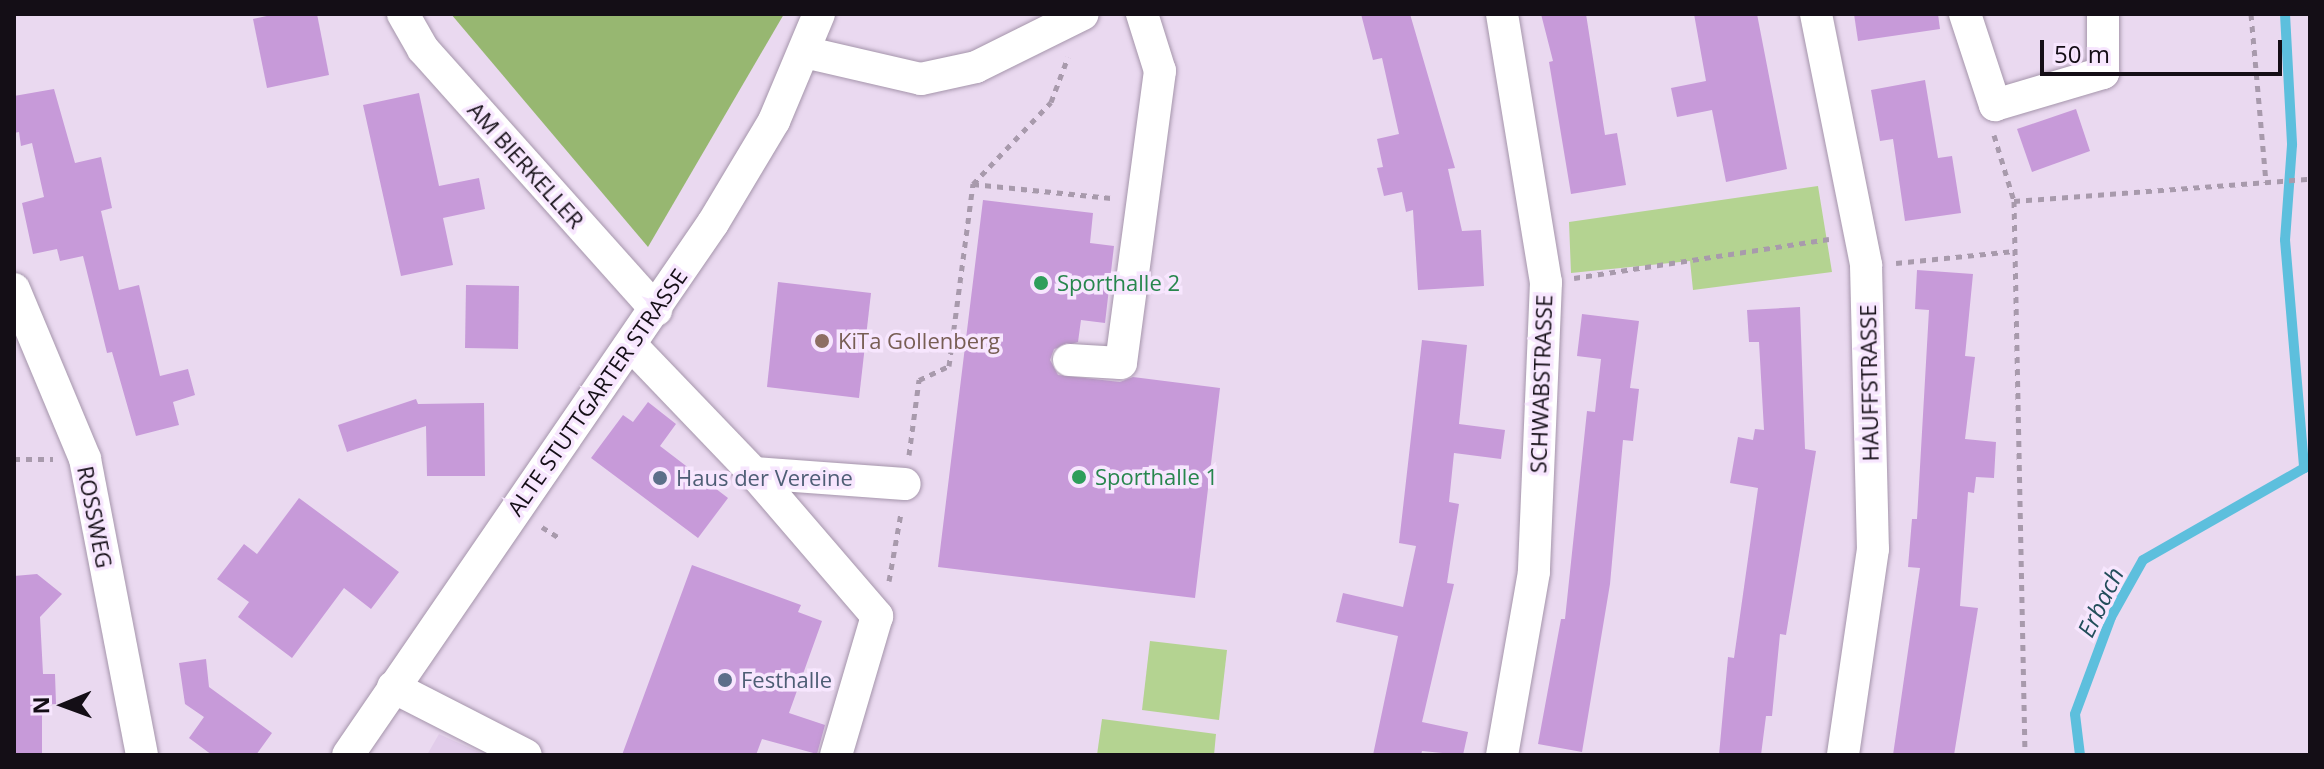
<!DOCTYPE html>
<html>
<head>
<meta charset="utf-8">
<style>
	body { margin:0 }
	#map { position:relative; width:2324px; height:769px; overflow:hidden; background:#ead9f0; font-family:"Open Sans",sans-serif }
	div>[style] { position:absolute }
	.built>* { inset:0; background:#e1ccea }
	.green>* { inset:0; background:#b4d391 }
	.forest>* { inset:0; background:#97b771 }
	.stream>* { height:10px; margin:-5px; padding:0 5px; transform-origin:5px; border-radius:5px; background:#5dbfdd }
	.building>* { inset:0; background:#c79ad9 }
	.path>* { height:5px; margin-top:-2.5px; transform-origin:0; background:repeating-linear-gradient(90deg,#a89aac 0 6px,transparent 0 12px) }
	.roads { filter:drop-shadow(0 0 2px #a595ab) drop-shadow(0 0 2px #a595ab) }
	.minor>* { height:32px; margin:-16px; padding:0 16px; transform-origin:16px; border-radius:16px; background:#fff }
	.dots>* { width:22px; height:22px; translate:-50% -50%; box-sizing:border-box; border:4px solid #f7e6fe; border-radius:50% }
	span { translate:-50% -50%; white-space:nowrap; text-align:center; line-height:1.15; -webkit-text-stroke:7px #f7e6fe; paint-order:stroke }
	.street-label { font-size:22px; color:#140e16 }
	.leisure-label { font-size:22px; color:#27864d }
	.left { translate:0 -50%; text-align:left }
	.education-label { font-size:22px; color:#785e54 }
	.service-label { font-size:22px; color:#4e5e75 }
	.water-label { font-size:24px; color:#234e5b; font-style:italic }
	.frame { position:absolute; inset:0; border:16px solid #140e16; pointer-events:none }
	.north { position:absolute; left:24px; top:665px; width:80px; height:80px; -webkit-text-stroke:6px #f7e6fe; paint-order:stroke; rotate:269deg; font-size:22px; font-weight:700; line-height:32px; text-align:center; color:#140e16 }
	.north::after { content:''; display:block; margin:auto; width:28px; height:36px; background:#140e16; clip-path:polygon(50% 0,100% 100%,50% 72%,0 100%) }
	.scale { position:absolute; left:2040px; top:40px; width:242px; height:36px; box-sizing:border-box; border:4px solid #140e16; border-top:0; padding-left:10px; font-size:24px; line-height:28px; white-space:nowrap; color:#140e16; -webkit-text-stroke:6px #f7e6fe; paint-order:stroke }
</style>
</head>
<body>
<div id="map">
	<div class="built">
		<div style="clip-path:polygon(439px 734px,485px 755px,427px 755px)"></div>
	</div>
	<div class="green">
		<div style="clip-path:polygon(1818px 186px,1832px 272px,1693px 290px,1690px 261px,1571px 273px,1569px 222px)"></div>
		<div style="clip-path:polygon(1150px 641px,1227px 650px,1219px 720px,1142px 710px)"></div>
		<div style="clip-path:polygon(1102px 719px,1216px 734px,1214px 755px,1097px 755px)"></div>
	</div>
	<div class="forest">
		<div style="clip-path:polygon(451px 14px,784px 14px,648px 247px)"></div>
	</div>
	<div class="stream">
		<div style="left:2285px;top:14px;width:131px;rotate:86.9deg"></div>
		<div style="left:2292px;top:145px;width:95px;rotate:94.2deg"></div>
		<div style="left:2285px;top:240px;width:229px;rotate:85.2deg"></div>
		<div style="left:2080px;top:755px;width:41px;rotate:-97deg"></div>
		<div style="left:2075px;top:714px;width:103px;rotate:-69.6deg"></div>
		<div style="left:2111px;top:617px;width:65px;rotate:-60.7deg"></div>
		<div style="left:2143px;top:560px;width:190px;rotate:-29.7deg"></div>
	</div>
	<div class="building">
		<div style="clip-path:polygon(276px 14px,317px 14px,329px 75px,267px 88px,253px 19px)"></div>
		<div style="clip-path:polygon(1361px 14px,1410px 14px,1455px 168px,1448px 169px,1462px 231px,1481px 230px,1484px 286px,1418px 290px,1413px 210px,1406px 212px,1402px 192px,1384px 196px,1377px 168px,1383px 167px,1377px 139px,1399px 134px,1382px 58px,1373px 60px)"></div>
		<div style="clip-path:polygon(1541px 14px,1586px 14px,1605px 135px,1617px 133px,1626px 185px,1571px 194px,1549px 62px,1553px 61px)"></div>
		<div style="clip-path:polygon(1694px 14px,1757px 14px,1787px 169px,1726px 182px,1712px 110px,1677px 117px,1671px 88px,1706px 81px)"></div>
		<div style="clip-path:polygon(1854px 14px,1938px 14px,1940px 29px,1858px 41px)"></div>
		<div style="clip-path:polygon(1925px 80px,1938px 158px,1952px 156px,1961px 213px,1905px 221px,1893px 139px,1880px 141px,1871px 90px)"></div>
		<div style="clip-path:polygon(54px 89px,75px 163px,101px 157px,112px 208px,101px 211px,119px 290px,139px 285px,160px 376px,188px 369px,195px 395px,173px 402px,179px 425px,136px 436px,112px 352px,107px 353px,83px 256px,60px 261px,57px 249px,33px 254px,22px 203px,44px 197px,32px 143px,21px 146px,19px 132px,14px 133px,14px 96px)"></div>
		<div style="clip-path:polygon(419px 93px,439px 186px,479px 178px,485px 209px,443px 218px,453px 265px,401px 276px,363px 105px)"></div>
		<div style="clip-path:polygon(2076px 109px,2090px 151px,2032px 172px,2017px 129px)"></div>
		<div style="clip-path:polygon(983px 200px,1093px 213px,1090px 243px,1114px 246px,1105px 323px,1081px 320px,1078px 342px,1054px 349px,1050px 360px,1058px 375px,1120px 382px,1133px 377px,1220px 388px,1195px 598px,938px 567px)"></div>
		<div style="clip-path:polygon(1917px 270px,1973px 274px,1965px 356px,1975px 357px,1965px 439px,1996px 442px,1994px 478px,1976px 477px,1974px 493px,1968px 492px,1960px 606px,1978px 608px,1954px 755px,1893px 755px,1920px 568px,1908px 567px,1912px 519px,1917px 519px,1929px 310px,1915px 309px)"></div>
		<div style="clip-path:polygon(778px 282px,871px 293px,859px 398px,767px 387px)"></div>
		<div style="clip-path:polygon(466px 285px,519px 286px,518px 349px,465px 348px)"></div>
		<div style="clip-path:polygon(1800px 307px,1805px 449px,1816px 451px,1786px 635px,1780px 634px,1772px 716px,1766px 716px,1761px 755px,1719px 755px,1728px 657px,1734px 658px,1758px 488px,1730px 483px,1738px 437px,1753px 440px,1755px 429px,1764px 430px,1759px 342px,1749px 342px,1747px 310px)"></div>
		<div style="clip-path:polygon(1582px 314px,1639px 321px,1630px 388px,1639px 389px,1633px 441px,1623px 440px,1610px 584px,1582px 752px,1538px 744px,1561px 619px,1565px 619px,1587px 411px,1595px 412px,1601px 359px,1577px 356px)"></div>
		<div style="clip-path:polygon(1422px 340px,1467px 345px,1459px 424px,1505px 430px,1501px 459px,1454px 453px,1449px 502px,1459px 504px,1447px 583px,1454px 584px,1422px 722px,1468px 732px,1463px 755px,1422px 751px,1421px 755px,1373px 755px,1398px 636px,1336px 622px,1343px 593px,1403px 607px,1416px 546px,1399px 543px)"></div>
		<div style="clip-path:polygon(416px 399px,418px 404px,484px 403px,485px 476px,427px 476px,426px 426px,347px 452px,338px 425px)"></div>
		<div style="clip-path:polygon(648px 402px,676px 424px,660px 446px,728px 498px,698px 538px,591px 458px,623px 415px,633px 422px)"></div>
		<div style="clip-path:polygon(299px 498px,399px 572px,371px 609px,344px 588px,292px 658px,238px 617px,249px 602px,217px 579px,244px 544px,257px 554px)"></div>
		<div style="clip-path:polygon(692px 565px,801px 605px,798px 612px,822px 621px,789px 713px,825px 725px,817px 754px,762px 739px,756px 755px,622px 755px)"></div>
		<div style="clip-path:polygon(37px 574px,62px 594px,40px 617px,43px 674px,55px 674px,56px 704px,42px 705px,42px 755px,14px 755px,14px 576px)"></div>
		<div style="clip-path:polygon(206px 659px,209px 687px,272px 733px,256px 755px,212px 755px,189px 738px,204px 717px,185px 704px,179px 663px)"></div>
	</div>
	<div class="path">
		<div style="left:2251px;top:14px;width:169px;rotate:84.9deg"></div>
		<div style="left:1994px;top:135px;width:69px;rotate:73.1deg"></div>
		<div style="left:2014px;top:201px;width:554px;rotate:88.86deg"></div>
		<div style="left:973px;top:184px;width:139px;rotate:5.8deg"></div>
		<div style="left:2014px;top:201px;width:297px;rotate:-4.3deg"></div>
		<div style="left:1896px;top:263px;width:119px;rotate:-5.8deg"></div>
		<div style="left:1574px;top:278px;width:258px;rotate:-8.7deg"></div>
		<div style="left:909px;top:455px;width:76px;rotate:-82.4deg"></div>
		<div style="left:919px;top:380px;width:33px;rotate:-25deg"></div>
		<div style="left:949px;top:366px;width:184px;rotate:-82.5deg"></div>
		<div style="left:973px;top:184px;width:113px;rotate:-46.4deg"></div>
		<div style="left:1051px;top:102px;width:48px;rotate:-69.3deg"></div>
		<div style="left:14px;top:459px;width:39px"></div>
		<div style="left:542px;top:527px;width:19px;rotate:32deg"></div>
		<div style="left:889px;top:581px;width:69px;rotate:-80deg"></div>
	</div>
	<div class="roads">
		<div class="minor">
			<div style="left:403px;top:14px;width:40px;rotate:60.3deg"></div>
			<div style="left:423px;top:49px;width:350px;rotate:48.2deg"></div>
			<div style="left:1502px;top:14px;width:272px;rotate:80.7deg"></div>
			<div style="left:1546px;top:282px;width:290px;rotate:92.4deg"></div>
			<div style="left:1534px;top:572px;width:186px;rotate:99.9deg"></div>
			<div style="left:1816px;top:14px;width:256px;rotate:78.7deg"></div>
			<div style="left:1866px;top:265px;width:284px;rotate:88.6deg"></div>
			<div style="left:1873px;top:549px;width:208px;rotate:98.3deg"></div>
			<div style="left:1965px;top:14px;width:96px;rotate:71.8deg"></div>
			<div style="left:1995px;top:105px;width:113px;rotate:-16.5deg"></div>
			<div style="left:2103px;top:73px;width:59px;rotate:-90deg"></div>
			<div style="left:804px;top:52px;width:120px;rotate:13deg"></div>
			<div style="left:921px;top:79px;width:56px;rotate:-12.3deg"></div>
			<div style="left:976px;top:67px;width:119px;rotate:-26.4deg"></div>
			<div style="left:14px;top:289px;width:184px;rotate:67.3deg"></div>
			<div style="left:85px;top:459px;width:301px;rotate:79.1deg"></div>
			<div style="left:632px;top:346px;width:176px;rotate:46.2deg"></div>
			<div style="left:754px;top:473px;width:189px;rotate:49.3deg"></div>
			<div style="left:877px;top:616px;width:145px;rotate:106.4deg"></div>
			<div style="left:1069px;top:360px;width:52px;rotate:3.3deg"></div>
			<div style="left:1121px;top:363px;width:295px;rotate:-82.4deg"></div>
			<div style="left:1160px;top:71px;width:60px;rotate:-107.5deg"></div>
			<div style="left:754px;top:473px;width:151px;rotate:4.2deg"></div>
			<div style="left:393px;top:687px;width:149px;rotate:27.1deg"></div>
			<div style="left:348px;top:755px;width:645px;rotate:-55.55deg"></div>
			<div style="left:713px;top:223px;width:119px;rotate:-59.1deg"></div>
			<div style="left:774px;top:121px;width:116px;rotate:-67.2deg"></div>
		</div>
	</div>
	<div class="dots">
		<div style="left:1041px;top:283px;background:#2e9e5b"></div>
		<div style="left:822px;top:341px;background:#8d6e63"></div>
		<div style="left:1079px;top:477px;background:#2e9e5b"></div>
		<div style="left:660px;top:478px;background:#5c6f8a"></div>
		<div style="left:725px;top:680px;background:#5c6f8a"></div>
	</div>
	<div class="street-label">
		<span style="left:526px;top:165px;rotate:48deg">AM BIERKELLER</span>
		<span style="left:1869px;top:383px;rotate:-91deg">HAUFFSTRASSE</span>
		<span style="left:1541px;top:384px;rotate:-88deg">SCHWABSTRASSE</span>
		<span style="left:597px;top:392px;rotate:-55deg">ALTE STUTTGARTER STRASSE</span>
		<span style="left:95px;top:517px;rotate:79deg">ROSSWEG</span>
	</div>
	<div class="leisure-label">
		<span class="left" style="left:1057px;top:283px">Sporthalle 2</span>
		<span class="left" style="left:1095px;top:477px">Sporthalle 1</span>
	</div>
	<div class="education-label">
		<span class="left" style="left:838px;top:341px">KiTa Gollenberg</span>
	</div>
	<div class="service-label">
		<span class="left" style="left:676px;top:478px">Haus der Vereine</span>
		<span class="left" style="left:741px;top:680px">Festhalle</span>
	</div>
	<div class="water-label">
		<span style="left:2100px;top:602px;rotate:-64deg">Erbach</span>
	</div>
	<div class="frame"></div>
	<div class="north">N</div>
	<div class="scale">50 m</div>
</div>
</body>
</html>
